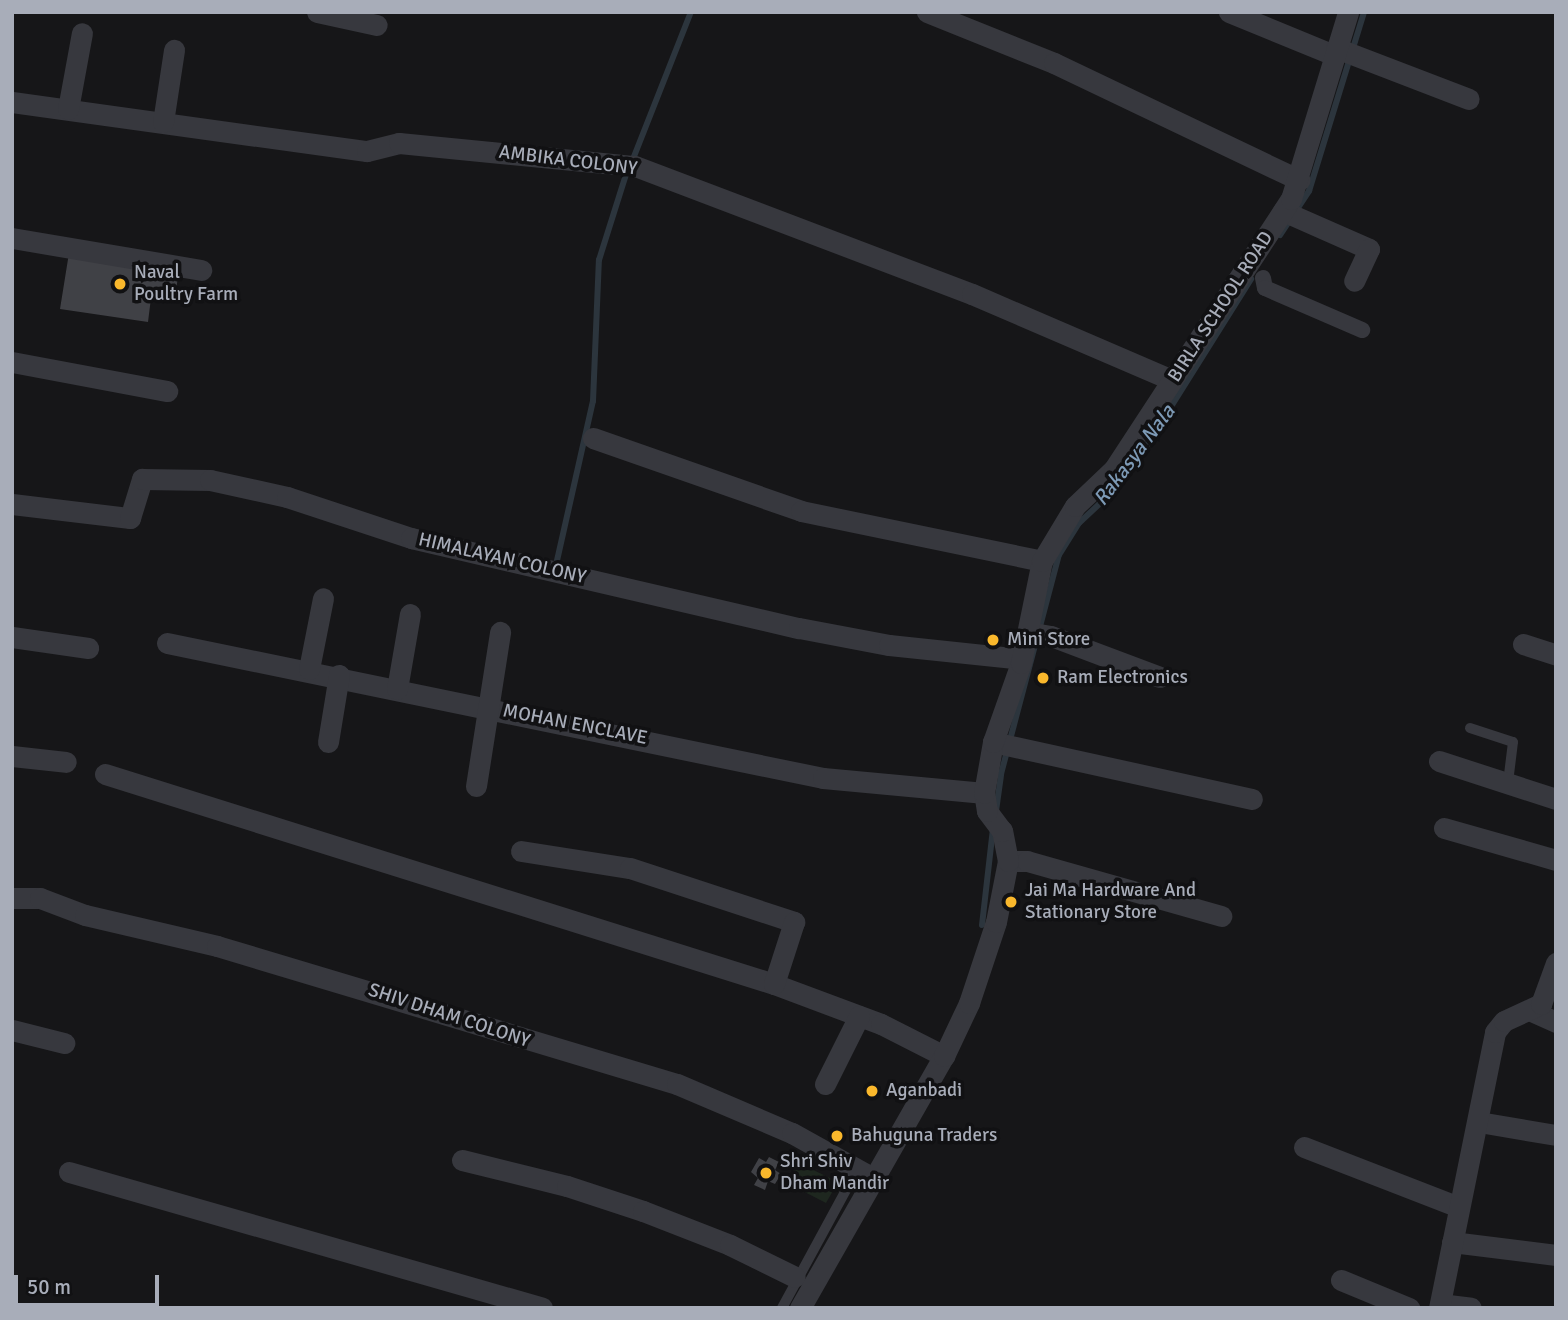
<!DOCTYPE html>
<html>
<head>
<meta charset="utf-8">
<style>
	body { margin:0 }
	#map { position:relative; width:1568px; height:1320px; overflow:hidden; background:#161618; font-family:Signika,sans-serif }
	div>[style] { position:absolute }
	.green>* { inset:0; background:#1e271f }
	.stream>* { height:6px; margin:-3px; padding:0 3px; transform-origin:3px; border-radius:3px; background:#2c353d }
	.building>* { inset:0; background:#404146 }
	.service>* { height:10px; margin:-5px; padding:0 5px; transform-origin:5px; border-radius:5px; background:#37383e }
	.pedestrian>* { height:16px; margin:-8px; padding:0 8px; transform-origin:8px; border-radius:8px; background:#37383e }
	.minor>* { height:21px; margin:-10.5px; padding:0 10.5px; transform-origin:10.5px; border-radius:10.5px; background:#37383e }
	.dots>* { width:19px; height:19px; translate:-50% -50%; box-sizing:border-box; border:4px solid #111113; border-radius:50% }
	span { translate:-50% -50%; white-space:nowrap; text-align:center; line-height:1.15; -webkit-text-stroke:7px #111113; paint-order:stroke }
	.street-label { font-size:19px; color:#a8adb9 }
	.poi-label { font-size:19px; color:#a8adb9 }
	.left { translate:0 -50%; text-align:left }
	.water-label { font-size:21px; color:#7d9ab6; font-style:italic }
	.frame { position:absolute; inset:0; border:14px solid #a8adb9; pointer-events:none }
	.scale { position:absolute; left:14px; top:1275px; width:145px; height:32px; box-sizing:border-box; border:4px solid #a8adb9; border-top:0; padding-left:9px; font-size:21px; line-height:24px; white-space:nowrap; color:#a8adb9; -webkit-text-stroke:5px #111113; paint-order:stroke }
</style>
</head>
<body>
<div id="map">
	<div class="green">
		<div style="clip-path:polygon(797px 1162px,838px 1182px,826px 1203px,787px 1183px)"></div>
	</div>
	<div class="stream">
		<div style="left:633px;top:159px;width:158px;rotate:-68.5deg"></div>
		<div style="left:1280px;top:235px;width:53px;rotate:-56.6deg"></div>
		<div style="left:1309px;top:191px;width:187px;rotate:-72.9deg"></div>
		<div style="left:556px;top:565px;width:168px;rotate:-77.3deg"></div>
		<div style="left:593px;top:401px;width:141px;rotate:-87.6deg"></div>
		<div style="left:599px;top:260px;width:93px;rotate:-72.5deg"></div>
		<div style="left:996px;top:811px;width:37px;rotate:-82deg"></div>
		<div style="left:1001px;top:774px;width:227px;rotate:-75.2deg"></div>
		<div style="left:1059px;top:555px;width:38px;rotate:-58deg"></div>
		<div style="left:1079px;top:523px;width:42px;rotate:-43.1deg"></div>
		<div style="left:1110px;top:494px;width:61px;rotate:-52.9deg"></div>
		<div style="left:1147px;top:445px;width:196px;rotate:-57.9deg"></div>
		<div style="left:982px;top:925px;width:97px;rotate:-83.5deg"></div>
	</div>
	<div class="building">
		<div style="clip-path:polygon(69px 253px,179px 271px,174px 302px,151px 298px,148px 322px,60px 309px)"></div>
		<div style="clip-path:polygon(769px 1157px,779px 1162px,775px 1170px,781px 1174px,775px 1184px,768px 1181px,765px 1190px,754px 1185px,758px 1178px,751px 1172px,759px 1158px,766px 1162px)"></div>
	</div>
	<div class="service">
		<div style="left:1470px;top:728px;width:45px;rotate:18deg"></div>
		<div style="left:1513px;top:742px;width:41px;rotate:97deg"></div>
		<div style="left:782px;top:1308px;width:142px;rotate:-61.5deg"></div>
		<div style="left:850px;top:1183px;width:19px;rotate:-18deg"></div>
	</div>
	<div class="pedestrian">
		<div style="left:1263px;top:278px;width:10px;rotate:79deg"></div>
		<div style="left:1265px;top:288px;width:106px;rotate:23.4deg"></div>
	</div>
	<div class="minor">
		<div style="left:317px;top:12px;width:61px;rotate:12.2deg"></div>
		<div style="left:927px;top:12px;width:137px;rotate:21.9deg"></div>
		<div style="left:1054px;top:63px;width:272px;rotate:25.5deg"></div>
		<div style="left:1229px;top:12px;width:113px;rotate:22.3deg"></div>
		<div style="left:1336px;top:48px;width:142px;rotate:21deg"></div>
		<div style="left:12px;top:102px;width:358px;rotate:7.9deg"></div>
		<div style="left:367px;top:151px;width:33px;rotate:-14deg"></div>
		<div style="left:399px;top:143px;width:237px;rotate:5.6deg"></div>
		<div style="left:635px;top:166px;width:360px;rotate:20.8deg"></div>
		<div style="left:972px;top:294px;width:218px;rotate:23.3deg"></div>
		<div style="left:68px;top:109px;width:77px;rotate:-79.6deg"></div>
		<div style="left:163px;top:122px;width:73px;rotate:-81.3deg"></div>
		<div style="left:1283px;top:211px;width:94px;rotate:23.8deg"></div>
		<div style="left:1369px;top:249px;width:35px;rotate:115deg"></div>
		<div style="left:12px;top:238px;width:192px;rotate:9.6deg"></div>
		<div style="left:12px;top:362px;width:158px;rotate:10.6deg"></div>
		<div style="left:593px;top:438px;width:220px;rotate:19.3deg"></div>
		<div style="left:801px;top:511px;width:246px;rotate:11.7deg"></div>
		<div style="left:12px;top:504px;width:119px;rotate:6.8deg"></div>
		<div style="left:130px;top:518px;width:41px;rotate:-72.9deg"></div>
		<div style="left:142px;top:479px;width:68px;rotate:0.8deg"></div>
		<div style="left:210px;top:480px;width:79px;rotate:12.4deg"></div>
		<div style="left:287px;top:497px;width:131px;rotate:18.3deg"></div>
		<div style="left:411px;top:538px;width:398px;rotate:13.1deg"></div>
		<div style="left:799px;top:628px;width:92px;rotate:10.7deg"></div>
		<div style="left:889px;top:645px;width:134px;rotate:6deg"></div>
		<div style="left:1028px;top:632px;width:23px;rotate:10deg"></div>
		<div style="left:1051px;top:636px;width:116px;rotate:20.6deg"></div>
		<div style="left:12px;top:637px;width:77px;rotate:8.2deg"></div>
		<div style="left:167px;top:643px;width:670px;rotate:11.63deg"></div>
		<div style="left:823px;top:778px;width:162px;rotate:5.3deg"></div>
		<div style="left:1523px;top:644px;width:35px;rotate:18deg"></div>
		<div style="left:309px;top:669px;width:72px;rotate:-78.8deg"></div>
		<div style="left:397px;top:689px;width:76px;rotate:-80.2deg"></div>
		<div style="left:328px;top:742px;width:68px;rotate:-80.7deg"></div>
		<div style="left:993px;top:742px;width:265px;rotate:12.4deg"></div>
		<div style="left:12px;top:756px;width:54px;rotate:6.3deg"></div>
		<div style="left:1439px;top:761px;width:123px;rotate:18deg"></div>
		<div style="left:105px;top:774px;width:701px;rotate:17.43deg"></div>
		<div style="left:774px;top:984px;width:114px;rotate:20.5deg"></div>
		<div style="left:881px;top:1024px;width:71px;rotate:26.9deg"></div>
		<div style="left:476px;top:786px;width:156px;rotate:-81.1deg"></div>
		<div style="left:1444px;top:828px;width:116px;rotate:15.9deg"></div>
		<div style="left:521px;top:851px;width:110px;rotate:8.9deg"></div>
		<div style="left:630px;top:868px;width:173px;rotate:18.2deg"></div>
		<div style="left:794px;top:922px;width:65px;rotate:107.9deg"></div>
		<div style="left:1008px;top:861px;width:19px"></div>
		<div style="left:1027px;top:861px;width:202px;rotate:15.8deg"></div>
		<div style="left:12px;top:898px;width:28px"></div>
		<div style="left:40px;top:898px;width:48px;rotate:20.7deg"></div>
		<div style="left:85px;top:915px;width:136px;rotate:13.2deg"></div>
		<div style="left:217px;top:946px;width:480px;rotate:16.7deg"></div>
		<div style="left:677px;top:1084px;width:125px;rotate:23.1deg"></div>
		<div style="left:792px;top:1133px;width:90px;rotate:29.1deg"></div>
		<div style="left:1529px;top:1010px;width:30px;rotate:24deg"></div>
		<div style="left:12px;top:1030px;width:54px;rotate:14deg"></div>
		<div style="left:825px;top:1084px;width:76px;rotate:-63.4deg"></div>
		<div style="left:1479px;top:1122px;width:78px;rotate:9.6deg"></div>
		<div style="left:1304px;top:1147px;width:166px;rotate:21.2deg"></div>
		<div style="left:462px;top:1160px;width:108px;rotate:13.9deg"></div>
		<div style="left:567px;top:1186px;width:80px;rotate:18.2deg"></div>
		<div style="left:643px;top:1211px;width:93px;rotate:21.3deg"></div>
		<div style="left:730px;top:1245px;width:72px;rotate:26.2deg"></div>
		<div style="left:69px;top:1172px;width:492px;rotate:16deg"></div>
		<div style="left:1452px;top:1242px;width:105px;rotate:7.1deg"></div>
		<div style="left:1341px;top:1280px;width:74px;rotate:22.4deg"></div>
		<div style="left:1440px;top:1304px;width:31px;rotate:7deg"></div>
		<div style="left:800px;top:1308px;width:290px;rotate:-60.3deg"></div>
		<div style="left:944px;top:1056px;width:59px;rotate:-64.7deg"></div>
		<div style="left:969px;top:1003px;width:85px;rotate:-71.6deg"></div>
		<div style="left:996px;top:922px;width:62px;rotate:-78.9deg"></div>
		<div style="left:1008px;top:861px;width:31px;rotate:-101deg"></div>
		<div style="left:1002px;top:831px;width:25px;rotate:-127deg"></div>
		<div style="left:987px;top:811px;width:18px;rotate:-99deg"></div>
		<div style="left:984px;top:793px;width:52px;rotate:-80deg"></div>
		<div style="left:993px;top:742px;width:84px;rotate:-70.5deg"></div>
		<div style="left:1021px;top:663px;width:104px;rotate:-78.4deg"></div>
		<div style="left:1042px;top:561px;width:64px;rotate:-59deg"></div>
		<div style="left:1075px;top:506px;width:54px;rotate:-43.5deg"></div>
		<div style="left:1114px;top:469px;width:323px;rotate:-56.8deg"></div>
		<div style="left:1291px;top:199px;width:195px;rotate:-73deg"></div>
		<div style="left:1439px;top:1308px;width:282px;rotate:-78.5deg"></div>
		<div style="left:1495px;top:1032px;width:14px;rotate:-51deg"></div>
		<div style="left:1504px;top:1021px;width:41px;rotate:-24.7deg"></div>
		<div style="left:1541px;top:1004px;width:44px;rotate:-69.9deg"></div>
	</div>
	<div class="dots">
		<div style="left:120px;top:284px;background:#fab82c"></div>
		<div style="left:993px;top:640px;background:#fab82c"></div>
		<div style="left:1043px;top:678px;background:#fab82c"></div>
		<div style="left:1011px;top:902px;background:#fab82c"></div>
		<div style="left:872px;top:1091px;background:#fab82c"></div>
		<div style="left:837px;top:1136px;background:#fab82c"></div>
		<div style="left:766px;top:1173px;background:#fab82c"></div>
	</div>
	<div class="street-label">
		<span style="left:568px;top:161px;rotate:7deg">AMBIKA COLONY</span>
		<span style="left:1221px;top:307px;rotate:-57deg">BIRLA SCHOOL ROAD</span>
		<span style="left:502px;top:559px;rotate:13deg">HIMALAYAN COLONY</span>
		<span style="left:575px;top:725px;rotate:11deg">MOHAN ENCLAVE</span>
		<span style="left:449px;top:1016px;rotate:18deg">SHIV DHAM COLONY</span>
	</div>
	<div class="poi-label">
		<span class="left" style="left:134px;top:284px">Naval<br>Poultry Farm</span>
		<span class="left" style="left:1007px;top:640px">Mini Store</span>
		<span class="left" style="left:1057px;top:678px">Ram Electronics</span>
		<span class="left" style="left:1025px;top:902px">Jai Ma Hardware And<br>Stationary Store</span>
		<span class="left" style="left:886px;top:1091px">Aganbadi</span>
		<span class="left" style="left:851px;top:1136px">Bahuguna Traders</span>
		<span class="left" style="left:780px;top:1173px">Shri Shiv<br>Dham Mandir</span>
	</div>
	<div class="water-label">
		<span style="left:1134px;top:455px;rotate:-53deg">Rakasya Nala</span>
	</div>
	<div class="frame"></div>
	<div class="scale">50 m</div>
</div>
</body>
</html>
